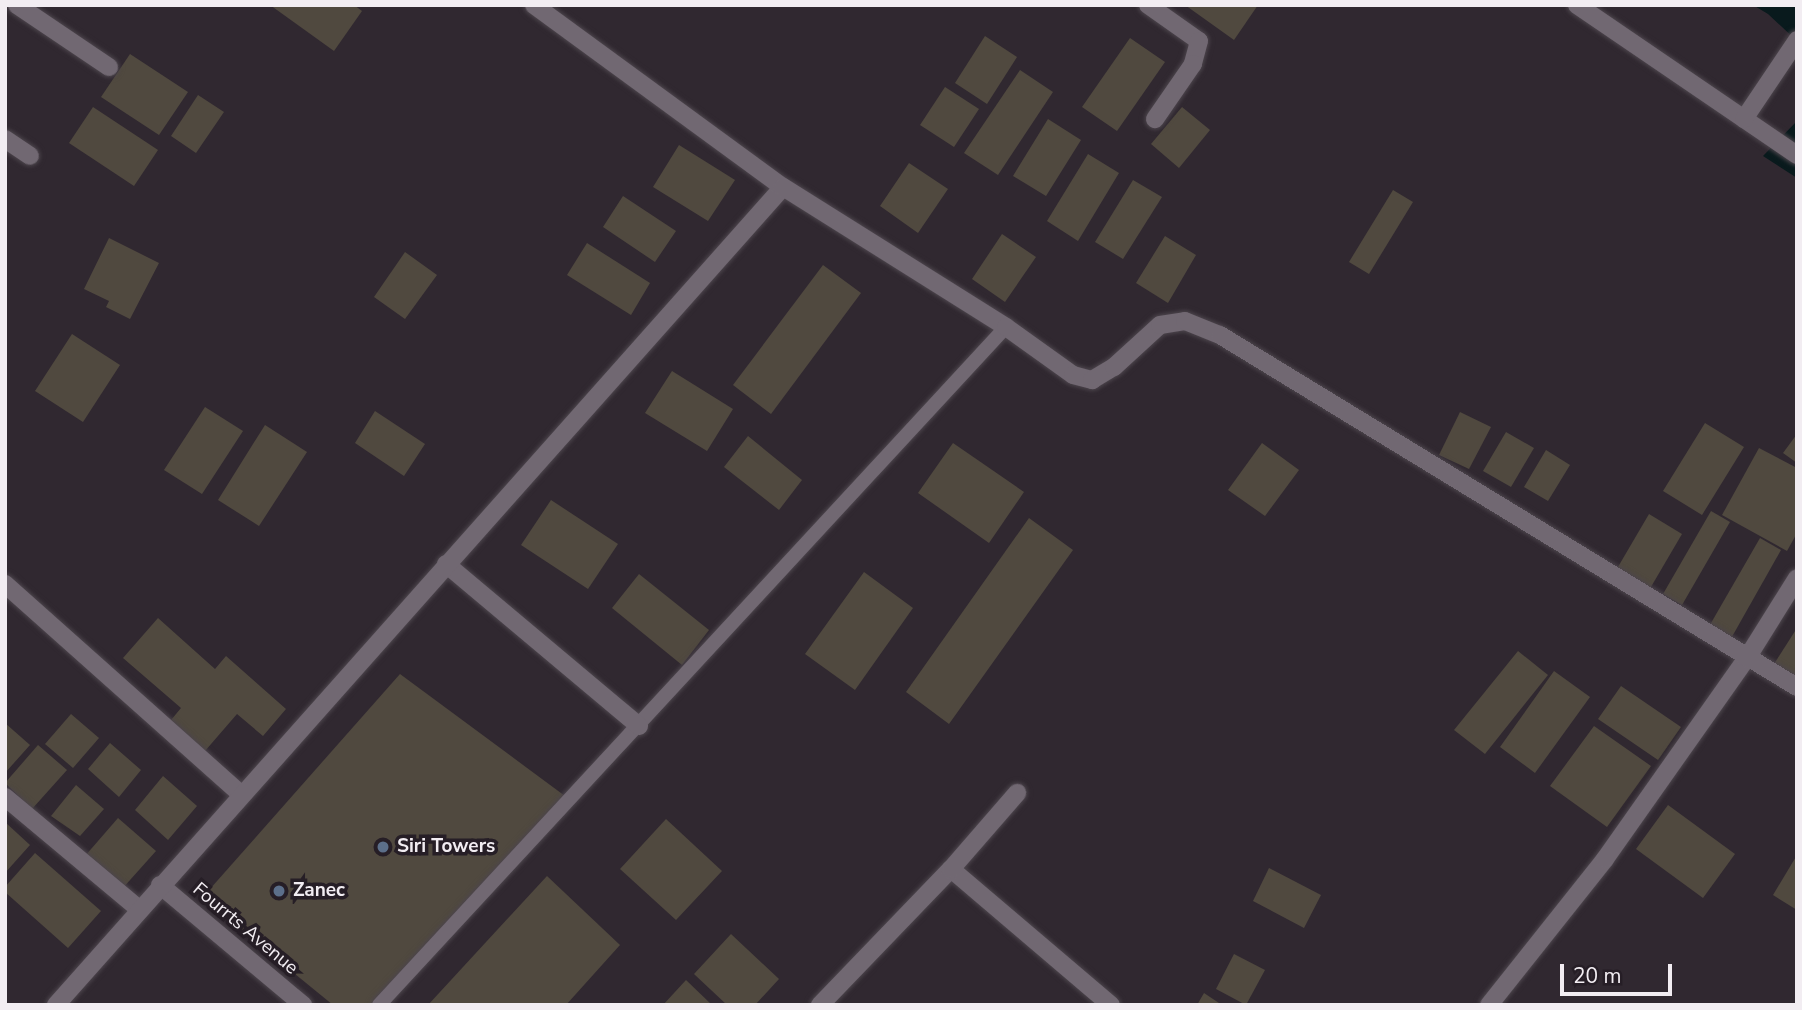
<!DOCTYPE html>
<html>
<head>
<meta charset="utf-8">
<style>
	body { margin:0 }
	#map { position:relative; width:1802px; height:1010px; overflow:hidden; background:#302830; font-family:"Nunito Sans",sans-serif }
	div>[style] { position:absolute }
	.water>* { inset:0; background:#091a1d }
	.building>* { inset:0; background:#50493f }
	.roads { filter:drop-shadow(0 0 2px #4c454c) drop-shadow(0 0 2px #4c454c) }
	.service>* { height:14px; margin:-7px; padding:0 7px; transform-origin:7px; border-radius:7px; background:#716872 }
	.minor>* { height:18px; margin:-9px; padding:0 9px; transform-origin:9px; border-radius:9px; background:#716872 }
	.tertiary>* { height:18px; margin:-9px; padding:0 9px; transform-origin:9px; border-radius:9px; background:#716872 }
	.dots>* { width:19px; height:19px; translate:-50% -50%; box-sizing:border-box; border:4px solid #261e26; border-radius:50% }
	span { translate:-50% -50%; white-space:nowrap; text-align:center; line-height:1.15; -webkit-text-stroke:7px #261e26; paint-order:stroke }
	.poi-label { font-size:19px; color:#f2edf2; font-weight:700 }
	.left { translate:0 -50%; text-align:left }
	.street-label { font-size:19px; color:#f2edf2 }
	.frame { position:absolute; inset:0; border:7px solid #f2edf2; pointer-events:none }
	.scale { position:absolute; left:1560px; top:964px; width:112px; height:32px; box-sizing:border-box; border:4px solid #f2edf2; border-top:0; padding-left:9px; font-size:21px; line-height:24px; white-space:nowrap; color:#f2edf2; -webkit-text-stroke:5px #261e26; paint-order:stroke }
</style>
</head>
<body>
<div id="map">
	<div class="water">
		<div style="clip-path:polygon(1753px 5px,1797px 5px,1797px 41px,1768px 14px)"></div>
		<div style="clip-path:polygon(1797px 121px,1797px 178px,1763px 156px)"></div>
	</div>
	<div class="building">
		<div style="clip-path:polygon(270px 5px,354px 5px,362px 11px,334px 51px)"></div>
		<div style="clip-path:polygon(1185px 5px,1258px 5px,1234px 40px)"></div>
		<div style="clip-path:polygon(985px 36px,1017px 57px,987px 104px,955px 83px)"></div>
		<div style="clip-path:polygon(1130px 38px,1165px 62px,1117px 131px,1082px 107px)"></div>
		<div style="clip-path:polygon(130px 54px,188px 92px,159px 135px,101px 97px)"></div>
		<div style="clip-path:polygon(1020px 70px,1053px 92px,998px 175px,964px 153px)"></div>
		<div style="clip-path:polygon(945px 87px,979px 109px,954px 147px,920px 125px)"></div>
		<div style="clip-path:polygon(198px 95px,224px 112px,196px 153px,171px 136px)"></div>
		<div style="clip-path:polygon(93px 107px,158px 150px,134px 186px,69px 143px)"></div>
		<div style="clip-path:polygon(1182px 107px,1210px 130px,1179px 168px,1151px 144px)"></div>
		<div style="clip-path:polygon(1048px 119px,1081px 140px,1046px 196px,1013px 176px)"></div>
		<div style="clip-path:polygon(679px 145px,735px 180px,708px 221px,653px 187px)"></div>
		<div style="clip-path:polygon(1088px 154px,1119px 173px,1078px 241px,1047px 221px)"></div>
		<div style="clip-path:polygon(909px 163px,948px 189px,918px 233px,880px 206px)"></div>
		<div style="clip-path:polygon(1133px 180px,1162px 197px,1123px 259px,1095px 242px)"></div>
		<div style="clip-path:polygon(1393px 190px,1413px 202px,1369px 274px,1349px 262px)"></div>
		<div style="clip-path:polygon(623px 196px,676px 231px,655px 262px,603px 227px)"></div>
		<div style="clip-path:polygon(1002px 234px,1036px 257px,1005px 302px,972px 279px)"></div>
		<div style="clip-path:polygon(1165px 236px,1196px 255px,1168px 303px,1136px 283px)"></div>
		<div style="clip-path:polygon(109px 238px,159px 263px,130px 319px,106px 307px,109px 301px,84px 289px)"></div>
		<div style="clip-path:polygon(587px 243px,650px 283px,631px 315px,567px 275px)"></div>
		<div style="clip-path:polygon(405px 252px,437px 275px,405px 319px,374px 297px)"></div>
		<div style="clip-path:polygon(823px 265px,861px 293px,771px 414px,733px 385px)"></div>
		<div style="clip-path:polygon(72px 334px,120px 365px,83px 422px,35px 391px)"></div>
		<div style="clip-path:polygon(672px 371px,733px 409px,707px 451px,645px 413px)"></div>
		<div style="clip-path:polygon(205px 407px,243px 431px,202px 494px,164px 470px)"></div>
		<div style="clip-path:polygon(375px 411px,425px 444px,404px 476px,355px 443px)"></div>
		<div style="clip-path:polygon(1460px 412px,1491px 427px,1469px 469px,1439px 455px)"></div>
		<div style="clip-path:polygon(1705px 423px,1744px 447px,1702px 515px,1663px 491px)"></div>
		<div style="clip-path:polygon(265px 425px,307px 452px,259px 526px,218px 500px)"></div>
		<div style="clip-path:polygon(1506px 432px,1534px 448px,1511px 487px,1483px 471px)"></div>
		<div style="clip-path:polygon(1797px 434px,1797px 463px,1783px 453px)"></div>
		<div style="clip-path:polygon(748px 436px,802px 480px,779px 510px,724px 467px)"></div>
		<div style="clip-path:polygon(953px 443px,1024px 492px,989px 543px,918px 493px)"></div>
		<div style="clip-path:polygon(1262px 443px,1299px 470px,1265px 516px,1228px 490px)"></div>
		<div style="clip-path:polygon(1759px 448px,1797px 468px,1797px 533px,1787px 551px,1722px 515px)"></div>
		<div style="clip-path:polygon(1546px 450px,1570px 465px,1548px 501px,1524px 487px)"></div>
		<div style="clip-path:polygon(551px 500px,618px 544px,588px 589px,521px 545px)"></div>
		<div style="clip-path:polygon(1711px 511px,1730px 522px,1682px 605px,1663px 594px)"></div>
		<div style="clip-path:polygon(1649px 514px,1682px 534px,1648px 592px,1615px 572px)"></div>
		<div style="clip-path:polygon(1029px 518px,1073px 550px,949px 724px,906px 692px)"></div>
		<div style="clip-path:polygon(1760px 538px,1781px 550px,1729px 642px,1707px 630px)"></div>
		<div style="clip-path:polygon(864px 572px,913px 608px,855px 690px,805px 654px)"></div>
		<div style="clip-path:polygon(639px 574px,709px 630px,682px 665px,612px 608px)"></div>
		<div style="clip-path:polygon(158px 618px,215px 669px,226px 656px,286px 709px,263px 736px,237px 714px,205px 751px,171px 720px,181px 708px,123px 658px)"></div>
		<div style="clip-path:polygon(1797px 628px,1797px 678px,1774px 664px)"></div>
		<div style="clip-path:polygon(1518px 651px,1548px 675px,1485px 754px,1454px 730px)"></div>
		<div style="clip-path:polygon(1554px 671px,1590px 697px,1535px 773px,1500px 747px)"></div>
		<div style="clip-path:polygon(400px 674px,565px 796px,374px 1005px,333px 1005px,202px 898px)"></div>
		<div style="clip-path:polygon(1621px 686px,1681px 727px,1658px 760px,1598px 719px)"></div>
		<div style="clip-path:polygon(71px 714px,99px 738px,73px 768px,45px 744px)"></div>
		<div style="clip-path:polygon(5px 723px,30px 745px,5px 773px)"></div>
		<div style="clip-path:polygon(1594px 726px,1651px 766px,1607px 827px,1550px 786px)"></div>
		<div style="clip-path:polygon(110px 743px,141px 770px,119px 797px,88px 769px)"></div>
		<div style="clip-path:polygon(38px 745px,67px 770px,32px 809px,5px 783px)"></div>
		<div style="clip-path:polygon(163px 776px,197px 806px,168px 840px,135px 810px)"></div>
		<div style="clip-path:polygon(76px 785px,104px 809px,80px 836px,51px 816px)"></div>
		<div style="clip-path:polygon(1668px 805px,1735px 854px,1703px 898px,1636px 849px)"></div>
		<div style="clip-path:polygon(118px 818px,156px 851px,122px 889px,85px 856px)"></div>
		<div style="clip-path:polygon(666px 819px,722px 871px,676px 920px,620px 869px)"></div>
		<div style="clip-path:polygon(5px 822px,30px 845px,5px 873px)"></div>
		<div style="clip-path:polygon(35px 853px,101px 911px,68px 948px,5px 892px,5px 887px)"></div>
		<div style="clip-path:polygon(1797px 855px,1797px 910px,1773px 895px)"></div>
		<div style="clip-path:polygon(1269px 868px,1321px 895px,1304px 928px,1253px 901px)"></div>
		<div style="clip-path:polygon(547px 876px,620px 945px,566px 1005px,428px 1005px)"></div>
		<div style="clip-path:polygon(731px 934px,779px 979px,755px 1005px,727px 1005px,694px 974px)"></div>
		<div style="clip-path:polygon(1234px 954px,1265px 970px,1246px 1005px,1216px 989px)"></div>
		<div style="clip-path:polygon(686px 980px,712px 1005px,663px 1005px)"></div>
		<div style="clip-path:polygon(1204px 993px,1222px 1005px,1197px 1005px)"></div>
	</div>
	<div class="roads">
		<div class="service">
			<div style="left:379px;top:1005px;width:923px;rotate:-47.24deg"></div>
		</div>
		<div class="minor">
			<div style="left:17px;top:5px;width:111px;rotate:34deg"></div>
			<div style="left:1148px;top:5px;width:62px;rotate:35.2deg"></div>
			<div style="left:1199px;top:41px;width:24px;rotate:105deg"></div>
			<div style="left:1193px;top:64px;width:67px;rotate:124.6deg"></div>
			<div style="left:1577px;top:5px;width:266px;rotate:34.3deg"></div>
			<div style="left:1744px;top:119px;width:95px;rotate:-56.1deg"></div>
			<div style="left:5px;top:139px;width:30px;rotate:34deg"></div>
			<div style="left:446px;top:564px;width:252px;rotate:40deg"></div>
			<div style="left:5px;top:584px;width:316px;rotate:41.7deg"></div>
			<div style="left:5px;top:797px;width:175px;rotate:39.9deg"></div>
			<div style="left:951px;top:869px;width:210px;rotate:40.4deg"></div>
			<div style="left:160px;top:885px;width:187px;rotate:40deg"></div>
			<div style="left:56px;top:1005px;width:1094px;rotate:-48.37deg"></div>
			<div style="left:820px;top:1005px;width:189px;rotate:-46.1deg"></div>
			<div style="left:951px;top:869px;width:101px;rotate:-49deg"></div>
			<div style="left:1489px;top:1005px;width:186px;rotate:-51.5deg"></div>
			<div style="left:1605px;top:859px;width:246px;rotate:-54.8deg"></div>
			<div style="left:1747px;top:658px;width:94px;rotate:-58deg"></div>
		</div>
		<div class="tertiary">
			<div style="left:534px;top:5px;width:308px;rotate:36.2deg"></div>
			<div style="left:783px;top:187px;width:263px;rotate:32.1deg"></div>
			<div style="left:1006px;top:327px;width:82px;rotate:35.6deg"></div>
			<div style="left:1073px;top:375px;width:20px;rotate:15deg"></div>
			<div style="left:1092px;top:380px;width:26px;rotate:-31deg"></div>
			<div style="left:1114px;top:367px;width:62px;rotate:-42.4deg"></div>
			<div style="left:1160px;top:325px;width:25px;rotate:-9deg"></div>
			<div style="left:1185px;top:321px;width:38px;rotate:22deg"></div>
			<div style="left:1220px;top:335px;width:676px;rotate:31.39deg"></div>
		</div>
	</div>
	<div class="dots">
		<div style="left:383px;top:847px;background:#5c6f8a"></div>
		<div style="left:279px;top:891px;background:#5c6f8a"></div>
	</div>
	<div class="poi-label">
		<span class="left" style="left:397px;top:847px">Siri Towers</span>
		<span class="left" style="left:293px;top:891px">Zanec</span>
	</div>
	<div class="street-label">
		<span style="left:245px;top:929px;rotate:40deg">Fourrts Avenue</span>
	</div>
	<div class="frame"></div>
	<div class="scale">20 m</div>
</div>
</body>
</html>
